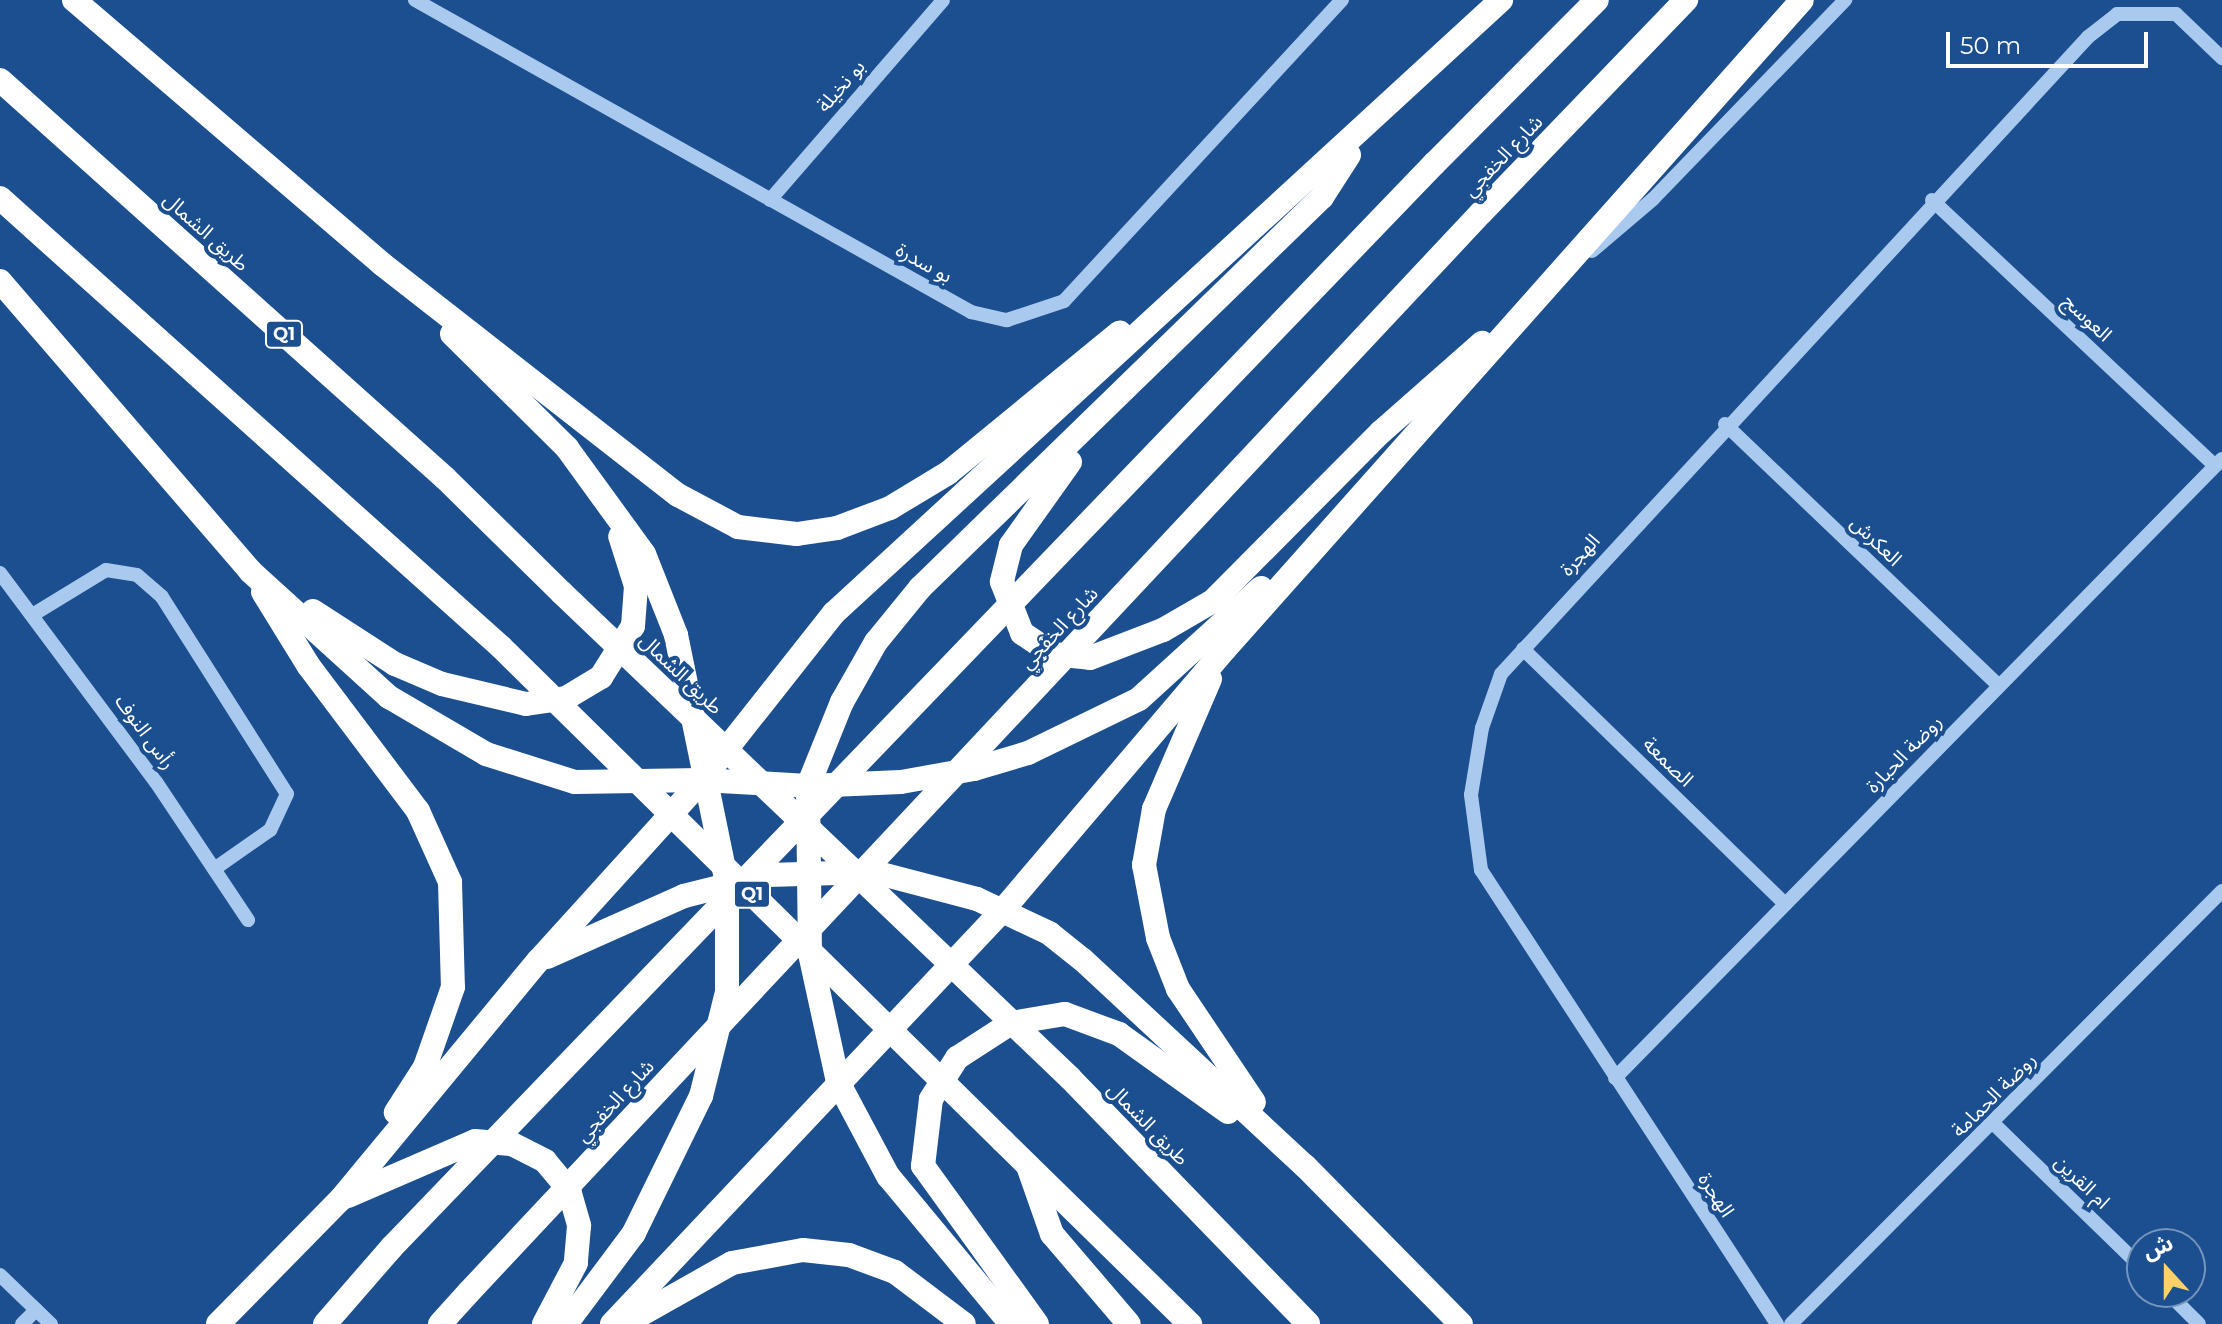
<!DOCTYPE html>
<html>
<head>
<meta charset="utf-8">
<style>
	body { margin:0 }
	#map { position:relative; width:2222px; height:1324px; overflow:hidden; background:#1b4f8f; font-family:Montserrat,"Noto Sans Arabic",sans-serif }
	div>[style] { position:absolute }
	.minor>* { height:14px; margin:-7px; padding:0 7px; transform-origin:7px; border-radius:7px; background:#a9c9ee }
	.highway>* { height:24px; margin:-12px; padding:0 12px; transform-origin:12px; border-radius:12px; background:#fff }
	.highway-bridge>* { height:24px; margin:-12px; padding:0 12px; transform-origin:12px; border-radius:12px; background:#fff }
	span { translate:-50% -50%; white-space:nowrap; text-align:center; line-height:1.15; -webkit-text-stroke:8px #1b4f8f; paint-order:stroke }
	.shield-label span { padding:2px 6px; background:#1b4f8f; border:2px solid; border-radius:6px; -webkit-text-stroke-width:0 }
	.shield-label { font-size:18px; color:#fff; font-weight:700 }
	.street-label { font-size:20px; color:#fff }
	.north { position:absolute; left:2126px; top:1228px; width:80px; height:80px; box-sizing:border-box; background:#1b4f8f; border:2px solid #7695bc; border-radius:50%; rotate:339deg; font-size:22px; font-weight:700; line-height:32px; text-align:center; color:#fff }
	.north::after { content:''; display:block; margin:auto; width:28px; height:36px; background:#ffd166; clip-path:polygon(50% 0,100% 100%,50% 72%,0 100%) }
	.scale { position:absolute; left:1946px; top:32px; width:202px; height:36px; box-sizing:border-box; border:4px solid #fff; border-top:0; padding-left:10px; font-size:24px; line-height:28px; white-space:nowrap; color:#fff; -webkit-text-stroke:6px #1b4f8f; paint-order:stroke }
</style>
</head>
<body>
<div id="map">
	<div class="minor">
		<div style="left:415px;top:0;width:638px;rotate:29.3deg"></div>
		<div style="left:971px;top:312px;width:37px;rotate:13deg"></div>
		<div style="left:1007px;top:320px;width:60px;rotate:-18.4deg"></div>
		<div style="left:1064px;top:301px;width:410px;rotate:-47.3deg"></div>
		<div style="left:770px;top:200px;width:264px;rotate:-49.1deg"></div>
		<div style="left:1932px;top:200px;width:388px;rotate:43.2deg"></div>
		<div style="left:1592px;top:251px;width:80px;rotate:-40.4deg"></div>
		<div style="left:1653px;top:199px;width:277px;rotate:-46deg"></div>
		<div style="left:1725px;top:424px;width:379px;rotate:43.7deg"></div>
		<div style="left:0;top:573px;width:261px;rotate:53.3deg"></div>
		<div style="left:156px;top:782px;width:166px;rotate:56.3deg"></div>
		<div style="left:34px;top:614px;width:84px;rotate:-31.4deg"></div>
		<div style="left:106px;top:570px;width:31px;rotate:9deg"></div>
		<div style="left:137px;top:575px;width:33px;rotate:41deg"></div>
		<div style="left:162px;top:597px;width:233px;rotate:57.6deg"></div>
		<div style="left:287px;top:794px;width:40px;rotate:115deg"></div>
		<div style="left:270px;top:830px;width:68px;rotate:145.1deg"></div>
		<div style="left:1523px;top:649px;width:366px;rotate:44.2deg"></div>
		<div style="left:1615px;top:1078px;width:867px;rotate:-45.56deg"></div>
		<div style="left:1994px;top:1124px;width:206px;rotate:44.2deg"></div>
		<div style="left:0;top:1275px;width:71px;rotate:43.9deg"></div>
		<div style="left:2167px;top:1292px;width:45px;rotate:45deg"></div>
		<div style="left:22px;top:1324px;width:20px;rotate:-45deg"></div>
		<div style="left:1777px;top:1324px;width:542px;rotate:-123.1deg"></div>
		<div style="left:1481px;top:870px;width:76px;rotate:-97.6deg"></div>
		<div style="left:1471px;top:795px;width:68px;rotate:-80.7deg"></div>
		<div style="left:1482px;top:728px;width:57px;rotate:-70.6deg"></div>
		<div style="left:1501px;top:674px;width:866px;rotate:-47.34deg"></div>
		<div style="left:2088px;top:37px;width:37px;rotate:-38deg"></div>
		<div style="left:2117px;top:14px;width:59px"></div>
		<div style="left:2176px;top:14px;width:64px;rotate:43.7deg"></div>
		<div style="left:1791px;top:1324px;width:611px;rotate:-45.13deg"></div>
	</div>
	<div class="highway">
		<div style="left:74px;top:0;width:406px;rotate:40.6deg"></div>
		<div style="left:382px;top:264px;width:375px;rotate:38deg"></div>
		<div style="left:678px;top:495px;width:68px;rotate:28.1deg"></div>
		<div style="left:738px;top:527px;width:59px;rotate:6.8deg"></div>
		<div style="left:797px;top:534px;width:40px;rotate:-8.5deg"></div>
		<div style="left:837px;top:528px;width:57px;rotate:-20.7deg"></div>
		<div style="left:890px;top:508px;width:68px;rotate:-31.1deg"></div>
		<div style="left:948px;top:473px;width:222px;rotate:-39.3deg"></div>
		<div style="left:0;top:80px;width:597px;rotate:41.81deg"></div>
		<div style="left:445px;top:478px;width:164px;rotate:44.5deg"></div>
		<div style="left:1434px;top:164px;width:231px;rotate:-45.2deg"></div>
		<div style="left:0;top:198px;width:673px;rotate:41.87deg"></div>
		<div style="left:1481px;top:213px;width:296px;rotate:-46.1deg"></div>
		<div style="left:0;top:281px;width:383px;rotate:49.2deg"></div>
		<div style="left:250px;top:571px;width:188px;rotate:42.2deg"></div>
		<div style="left:389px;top:697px;width:113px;rotate:30.4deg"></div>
		<div style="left:486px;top:754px;width:93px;rotate:17.5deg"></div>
		<div style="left:575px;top:782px;width:127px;rotate:-0.9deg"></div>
		<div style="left:702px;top:780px;width:106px;rotate:3.2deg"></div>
		<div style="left:808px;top:786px;width:93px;rotate:-2.5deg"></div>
		<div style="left:901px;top:782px;width:74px;rotate:-10.1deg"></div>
		<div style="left:974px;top:769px;width:56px;rotate:-16.5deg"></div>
		<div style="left:1028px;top:753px;width:123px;rotate:-25.9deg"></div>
		<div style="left:1139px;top:699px;width:165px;rotate:-42.3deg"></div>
		<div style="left:452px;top:334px;width:162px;rotate:44.7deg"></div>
		<div style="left:567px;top:448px;width:131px;rotate:54deg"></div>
		<div style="left:644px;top:554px;width:87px;rotate:68.4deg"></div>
		<div style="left:676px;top:635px;width:254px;rotate:78.4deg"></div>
		<div style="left:727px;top:884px;width:108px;rotate:90deg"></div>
		<div style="left:727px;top:992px;width:107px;rotate:104deg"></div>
		<div style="left:701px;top:1096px;width:153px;rotate:116.1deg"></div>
		<div style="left:634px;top:1233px;width:114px;rotate:126.8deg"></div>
		<div style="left:1070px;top:462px;width:102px;rotate:125.4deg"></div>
		<div style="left:1011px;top:545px;width:38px;rotate:104deg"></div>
		<div style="left:1002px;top:582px;width:55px;rotate:68.6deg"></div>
		<div style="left:1022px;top:633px;width:37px;rotate:34deg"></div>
		<div style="left:1053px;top:654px;width:37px;rotate:6deg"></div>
		<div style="left:1090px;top:658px;width:78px;rotate:-21deg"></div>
		<div style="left:1163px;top:630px;width:58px;rotate:-30.1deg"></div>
		<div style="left:1213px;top:601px;width:238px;rotate:-45.2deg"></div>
		<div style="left:1381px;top:432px;width:135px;rotate:-41.4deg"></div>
		<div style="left:263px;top:592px;width:86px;rotate:58.3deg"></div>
		<div style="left:308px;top:665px;width:183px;rotate:53deg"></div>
		<div style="left:418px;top:811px;width:78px;rotate:65.7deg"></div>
		<div style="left:450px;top:882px;width:105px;rotate:88.4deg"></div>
		<div style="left:453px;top:987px;width:85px;rotate:109.3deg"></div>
		<div style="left:425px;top:1067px;width:54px;rotate:122.8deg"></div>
		<div style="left:313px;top:611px;width:98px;rotate:32.9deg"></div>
		<div style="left:395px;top:664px;width:51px;rotate:23.1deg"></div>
		<div style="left:442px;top:684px;width:86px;rotate:13.4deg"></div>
		<div style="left:526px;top:704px;width:40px;rotate:-8.5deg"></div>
		<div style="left:566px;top:698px;width:41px;rotate:-31deg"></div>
		<div style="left:601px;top:677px;width:60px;rotate:-57.9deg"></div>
		<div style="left:633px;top:626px;width:40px;rotate:-85.7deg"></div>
		<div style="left:636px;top:586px;width:52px;rotate:-107.7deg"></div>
		<div style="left:1210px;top:679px;width:142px;rotate:113.3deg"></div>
		<div style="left:1154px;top:809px;width:57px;rotate:100.1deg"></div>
		<div style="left:1144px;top:865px;width:74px;rotate:79.1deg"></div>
		<div style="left:1158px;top:938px;width:55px;rotate:68.6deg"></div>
		<div style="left:1178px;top:989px;width:136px;rotate:56.1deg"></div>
		<div style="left:547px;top:957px;width:150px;rotate:-24deg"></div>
		<div style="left:684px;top:896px;width:86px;rotate:-14.2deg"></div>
		<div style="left:767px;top:875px;width:107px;rotate:-1.6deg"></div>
		<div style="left:874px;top:872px;width:106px;rotate:14.7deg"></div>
		<div style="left:977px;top:899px;width:80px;rotate:25.3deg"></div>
		<div style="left:1049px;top:933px;width:43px;rotate:38.5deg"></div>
		<div style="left:1083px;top:960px;width:303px;rotate:42.9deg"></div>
		<div style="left:1305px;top:1166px;width:222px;rotate:45.4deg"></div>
		<div style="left:1070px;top:1078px;width:342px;rotate:45.9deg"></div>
		<div style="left:1003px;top:1141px;width:262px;rotate:44.4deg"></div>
		<div style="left:1028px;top:1166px;width:72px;rotate:70.6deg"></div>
		<div style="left:1052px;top:1234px;width:118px;rotate:49.5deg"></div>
		<div style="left:348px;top:1196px;width:138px;rotate:-23.4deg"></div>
		<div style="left:475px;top:1141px;width:37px;rotate:5deg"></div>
		<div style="left:512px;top:1144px;width:37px;rotate:27deg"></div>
		<div style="left:545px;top:1161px;width:38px;rotate:50deg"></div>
		<div style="left:569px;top:1190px;width:37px;rotate:74deg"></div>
		<div style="left:579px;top:1226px;width:37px;rotate:95deg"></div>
		<div style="left:576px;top:1263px;width:69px;rotate:117.7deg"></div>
		<div style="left:631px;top:1320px;width:116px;rotate:-29.4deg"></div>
		<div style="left:732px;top:1263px;width:72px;rotate:-10.4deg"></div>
		<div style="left:803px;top:1250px;width:46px;rotate:6.2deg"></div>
		<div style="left:849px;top:1255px;width:49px;rotate:20.3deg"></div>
		<div style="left:895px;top:1272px;width:86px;rotate:37deg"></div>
		<div style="left:218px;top:1324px;width:175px;rotate:-45.5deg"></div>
		<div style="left:341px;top:1199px;width:309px;rotate:-50.4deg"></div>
		<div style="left:538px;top:961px;width:244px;rotate:-47.8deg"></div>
		<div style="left:702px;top:780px;width:213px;rotate:-51.7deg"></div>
		<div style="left:834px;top:613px;width:906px;rotate:-42.58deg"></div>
		<div style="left:325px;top:1324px;width:102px;rotate:-49deg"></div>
		<div style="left:440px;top:1324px;width:43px;rotate:-47.8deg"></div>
		<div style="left:612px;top:1324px;width:568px;rotate:-46.64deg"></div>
		<div style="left:1002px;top:911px;width:344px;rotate:-49.6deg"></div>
		<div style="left:1225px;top:649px;width:868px;rotate:-48.36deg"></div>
		<div style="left:1011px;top:1324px;width:192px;rotate:-129.7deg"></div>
		<div style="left:888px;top:1176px;width:106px;rotate:-118deg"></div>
		<div style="left:838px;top:1082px;width:131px;rotate:-102.3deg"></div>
		<div style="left:810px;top:954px;width:168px;rotate:-90.7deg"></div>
		<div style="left:808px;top:786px;width:91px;rotate:-68deg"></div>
		<div style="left:842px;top:702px;width:69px;rotate:-60.5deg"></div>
		<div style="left:876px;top:642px;width:70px;rotate:-50.8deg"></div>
		<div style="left:920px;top:588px;width:561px;rotate:-44.21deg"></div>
		<div style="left:1322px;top:197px;width:50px;rotate:-57.3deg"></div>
		<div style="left:1037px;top:1324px;width:195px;rotate:-125.8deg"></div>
		<div style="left:923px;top:1166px;width:67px;rotate:-83.2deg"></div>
		<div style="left:931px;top:1099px;width:49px;rotate:-57.6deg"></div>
		<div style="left:957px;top:1058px;width:64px;rotate:-32.9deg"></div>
		<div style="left:1011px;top:1023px;width:55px;rotate:-9.5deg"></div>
		<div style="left:1065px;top:1014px;width:58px;rotate:20.3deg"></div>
		<div style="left:1119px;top:1034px;width:134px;rotate:35.6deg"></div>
	</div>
	<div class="highway-bridge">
		<div style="left:562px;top:593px;width:702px;rotate:43.67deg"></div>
		<div style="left:501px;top:647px;width:704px;rotate:44.54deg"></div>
		<div style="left:392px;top:1247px;width:1503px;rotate:-46.11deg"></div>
		<div style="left:469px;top:1292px;width:1479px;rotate:-46.84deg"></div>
	</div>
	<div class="shield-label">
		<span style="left:284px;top:334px">Q1</span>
		<span style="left:752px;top:894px">Q1</span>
	</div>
	<div class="street-label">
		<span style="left:841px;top:86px;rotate:-49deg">بو نخيلة</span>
		<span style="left:1503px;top:156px;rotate:-46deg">شارع الخفجي</span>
		<span style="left:206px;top:232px;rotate:42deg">طريق الشمال</span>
		<span style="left:924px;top:263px;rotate:29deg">بو سدرة</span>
		<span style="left:2087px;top:318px;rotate:43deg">العوسج</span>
		<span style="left:1876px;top:541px;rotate:44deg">العكرش</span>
		<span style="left:1580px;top:555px;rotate:-48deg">الهجرة</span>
		<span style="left:1059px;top:628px;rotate:-47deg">شارع الخفجي</span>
		<span style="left:681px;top:674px;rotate:44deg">طريق الشمال</span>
		<span style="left:145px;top:732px;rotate:54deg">رأس النوف</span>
		<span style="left:1904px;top:754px;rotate:-46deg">روضة الحبارة</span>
		<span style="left:1668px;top:762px;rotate:44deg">الصمعة</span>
		<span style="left:1994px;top:1095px;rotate:-45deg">روضة الحمامة</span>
		<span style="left:615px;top:1101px;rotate:-47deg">شارع الخفجي</span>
		<span style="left:1148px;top:1124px;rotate:46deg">طريق الشمال</span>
		<span style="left:2082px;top:1182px;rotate:44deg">ام القرين</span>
		<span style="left:1716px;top:1195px;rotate:57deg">الهجرة</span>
	</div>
	<div class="north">ش</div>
	<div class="scale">50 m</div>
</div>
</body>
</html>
